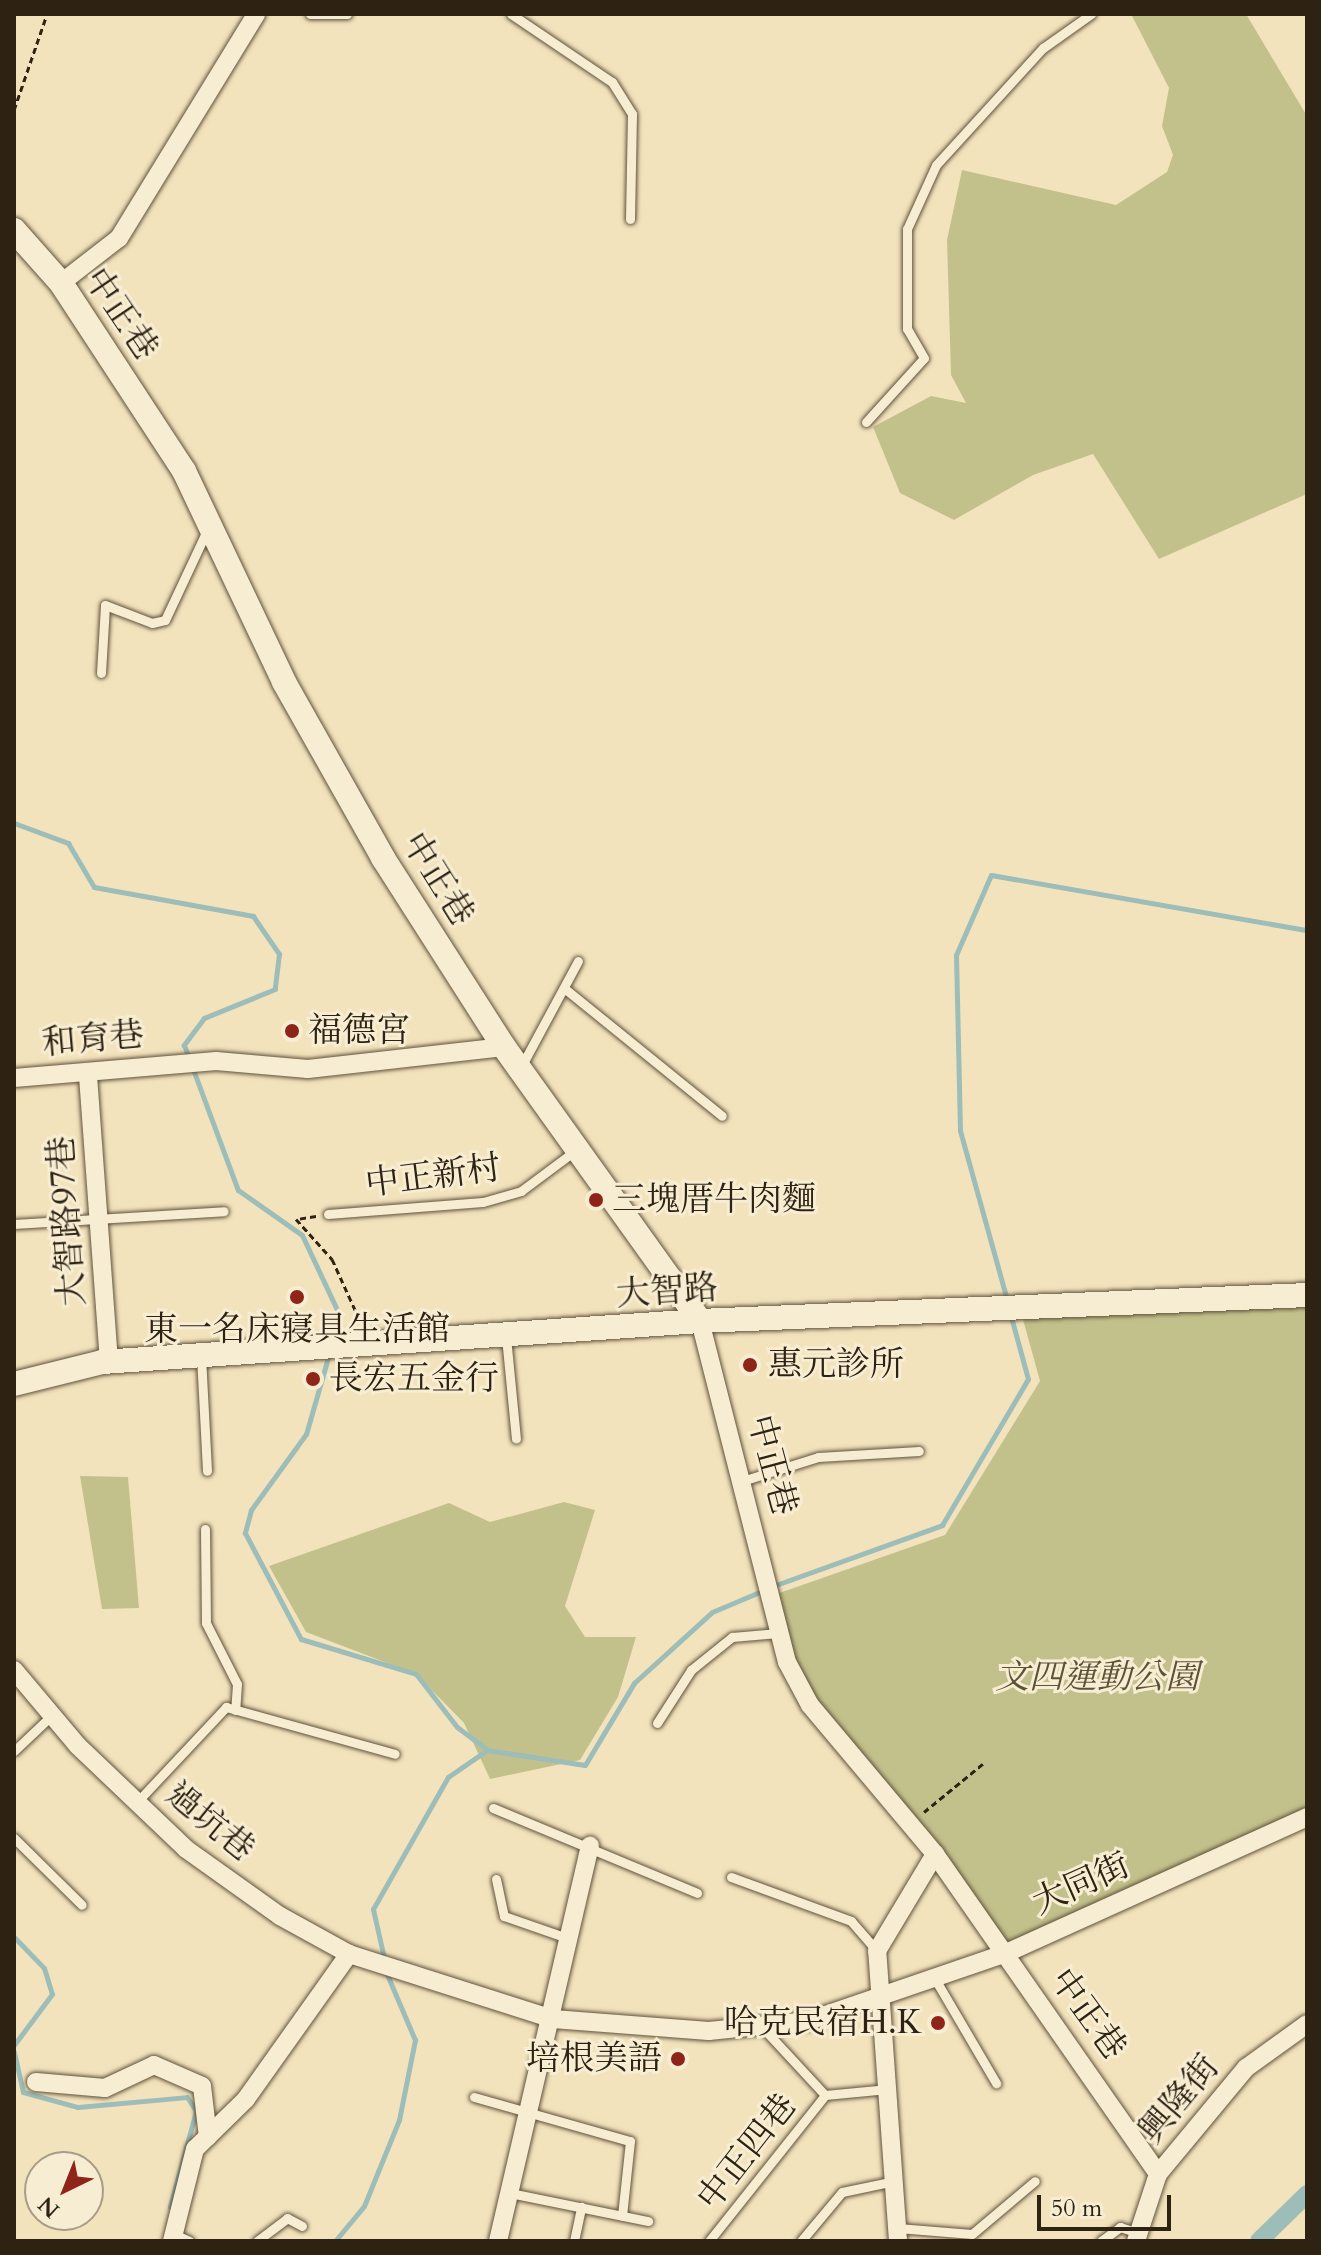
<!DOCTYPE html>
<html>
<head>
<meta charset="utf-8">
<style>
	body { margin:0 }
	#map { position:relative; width:1321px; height:2255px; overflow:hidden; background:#f3e3bc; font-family:Cardo,"Noto Serif TC",serif }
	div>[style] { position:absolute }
	.green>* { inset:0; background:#c3c18b }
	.stream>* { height:5px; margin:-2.5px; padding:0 2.5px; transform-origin:2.5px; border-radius:2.5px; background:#9dbdb8 }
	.canal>* { height:18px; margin:-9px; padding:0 9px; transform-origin:9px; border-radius:9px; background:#9dbdb8 }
	.path>* { height:3px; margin-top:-1.5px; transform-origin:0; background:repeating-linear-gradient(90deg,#2e2213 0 6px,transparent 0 10px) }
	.roads { filter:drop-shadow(0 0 2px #5f523d) drop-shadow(0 0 2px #5f523d) }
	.lane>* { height:9px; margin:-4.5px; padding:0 4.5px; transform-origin:4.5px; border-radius:4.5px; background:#f7edd3 }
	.street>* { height:18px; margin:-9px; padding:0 9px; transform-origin:9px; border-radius:9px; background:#f7edd3 }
	.secondary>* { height:24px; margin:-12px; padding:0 12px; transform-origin:12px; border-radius:12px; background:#f7edd3 }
	.dots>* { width:22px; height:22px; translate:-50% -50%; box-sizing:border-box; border:4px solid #f7edd3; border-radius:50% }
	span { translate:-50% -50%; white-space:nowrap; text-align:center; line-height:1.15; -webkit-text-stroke:6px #f7edd3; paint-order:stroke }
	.street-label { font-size:34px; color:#2e2213 }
	.poi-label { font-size:34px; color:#2e2213 }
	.left { translate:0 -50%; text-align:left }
	.right { translate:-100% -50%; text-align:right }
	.park-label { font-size:34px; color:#5b5237; font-style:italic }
	.frame { position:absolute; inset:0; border:16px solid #2e2213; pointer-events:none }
	.north { position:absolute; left:24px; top:2151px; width:80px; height:80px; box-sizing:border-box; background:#f7edd3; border:2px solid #a79c86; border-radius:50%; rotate:223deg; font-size:22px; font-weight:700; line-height:32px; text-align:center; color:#2e2213 }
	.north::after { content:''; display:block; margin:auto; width:28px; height:36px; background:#8f2418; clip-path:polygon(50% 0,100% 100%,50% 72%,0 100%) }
	.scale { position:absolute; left:1037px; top:2195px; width:134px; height:36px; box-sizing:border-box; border:4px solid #2e2213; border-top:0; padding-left:10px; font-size:24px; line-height:28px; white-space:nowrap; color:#2e2213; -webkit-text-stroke:6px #f7edd3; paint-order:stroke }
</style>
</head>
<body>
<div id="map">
	<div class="green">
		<div style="clip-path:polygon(1131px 14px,1246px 14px,1307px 116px,1307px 494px,1159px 559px,1093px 454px,1033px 475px,954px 520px,900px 493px,873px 427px,931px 396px,966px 403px,951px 375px,947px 240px,962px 170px,1116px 205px,1167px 172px,1173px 155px,1162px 126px,1169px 88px)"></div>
		<div style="clip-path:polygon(1307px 1293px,1307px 1815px,1006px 1948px,810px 1705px,768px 1597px,945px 1535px,1040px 1381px,1019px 1305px)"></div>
		<div style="clip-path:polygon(80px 1476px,128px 1477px,139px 1608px,102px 1609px)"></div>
		<div style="clip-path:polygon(564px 1502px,595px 1510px,565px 1606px,585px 1637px,636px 1637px,618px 1697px,580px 1760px,490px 1779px,464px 1723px,416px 1674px,306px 1632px,269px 1566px,449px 1503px,490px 1522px)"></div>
	</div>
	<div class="stream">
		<div style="left:14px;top:823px;width:58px;rotate:20.3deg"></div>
		<div style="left:68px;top:843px;width:51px;rotate:59.4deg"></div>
		<div style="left:94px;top:887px;width:162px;rotate:10.3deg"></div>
		<div style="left:253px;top:916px;width:46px;rotate:55.6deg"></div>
		<div style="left:279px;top:954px;width:35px;rotate:97deg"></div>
		<div style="left:275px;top:989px;width:77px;rotate:157.8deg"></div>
		<div style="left:204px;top:1018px;width:34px;rotate:127deg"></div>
		<div style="left:184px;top:1045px;width:155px;rotate:69.6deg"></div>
		<div style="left:238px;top:1190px;width:78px;rotate:35.1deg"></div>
		<div style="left:302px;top:1235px;width:89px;rotate:64.9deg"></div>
		<div style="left:340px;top:1316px;width:22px;rotate:108deg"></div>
		<div style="left:1007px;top:1300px;width:175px;rotate:-105.5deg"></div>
		<div style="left:960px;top:1131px;width:176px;rotate:-91.3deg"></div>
		<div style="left:956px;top:955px;width:87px;rotate:-66.4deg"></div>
		<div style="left:991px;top:875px;width:321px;rotate:9.9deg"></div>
		<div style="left:329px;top:1354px;width:83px;rotate:106deg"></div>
		<div style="left:306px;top:1434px;width:94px;rotate:125.9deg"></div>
		<div style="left:251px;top:1510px;width:24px;rotate:105deg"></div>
		<div style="left:245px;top:1533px;width:120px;rotate:62.2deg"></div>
		<div style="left:301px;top:1639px;width:120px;rotate:16.9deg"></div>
		<div style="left:416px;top:1674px;width:67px;rotate:52.3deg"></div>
		<div style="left:457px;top:1727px;width:38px;rotate:37deg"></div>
		<div style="left:773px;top:1586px;width:180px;rotate:-19.8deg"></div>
		<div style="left:942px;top:1525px;width:169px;rotate:-59.5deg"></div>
		<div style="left:1028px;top:1379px;width:68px;rotate:-105.3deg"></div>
		<div style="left:14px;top:1937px;width:43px;rotate:45.9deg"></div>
		<div style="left:44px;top:1968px;width:27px;rotate:73deg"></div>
		<div style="left:52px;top:1994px;width:64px;rotate:126.7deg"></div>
		<div style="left:384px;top:1958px;width:50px;rotate:-102.7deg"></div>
		<div style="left:373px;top:1909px;width:152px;rotate:-60.4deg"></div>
		<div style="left:448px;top:1777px;width:47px;rotate:-34.7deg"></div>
		<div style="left:487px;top:1750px;width:99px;rotate:8.7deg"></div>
		<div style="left:585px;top:1765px;width:96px;rotate:-59.1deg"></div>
		<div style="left:634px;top:1683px;width:105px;rotate:-42.3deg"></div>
		<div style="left:712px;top:1612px;width:56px;rotate:-22.9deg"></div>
		<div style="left:14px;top:2052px;width:41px;rotate:77.3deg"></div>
		<div style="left:23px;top:2092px;width:57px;rotate:15.3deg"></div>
		<div style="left:78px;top:2107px;width:109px;rotate:-5.2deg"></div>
		<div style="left:187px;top:2097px;width:17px;rotate:57deg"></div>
		<div style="left:196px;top:2111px;width:99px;rotate:105.2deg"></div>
		<div style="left:335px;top:2241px;width:45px;rotate:-50.4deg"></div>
		<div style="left:364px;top:2206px;width:93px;rotate:-67.9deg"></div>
		<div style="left:399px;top:2120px;width:82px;rotate:-78.7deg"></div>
		<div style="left:415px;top:2040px;width:74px;rotate:-113.1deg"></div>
	</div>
	<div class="canal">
		<div style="left:1259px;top:2241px;width:67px;rotate:-44.4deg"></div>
	</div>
	<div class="path">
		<div style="left:14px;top:110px;width:102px;rotate:-71deg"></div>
		<div style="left:316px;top:1216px;width:20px;rotate:171deg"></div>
		<div style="left:296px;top:1219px;width:54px;rotate:48deg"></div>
		<div style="left:332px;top:1259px;width:70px;rotate:65.6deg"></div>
		<div style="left:924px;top:1812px;width:79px;rotate:-39.3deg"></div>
	</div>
	<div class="roads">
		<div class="lane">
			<div style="left:310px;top:14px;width:37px"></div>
			<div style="left:511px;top:14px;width:122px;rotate:34deg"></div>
			<div style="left:612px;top:82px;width:38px;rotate:58deg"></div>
			<div style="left:632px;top:114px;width:105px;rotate:91.1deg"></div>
			<div style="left:866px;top:422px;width:86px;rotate:-47.8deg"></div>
			<div style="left:924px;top:358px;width:34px;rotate:-120deg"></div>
			<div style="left:907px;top:329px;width:100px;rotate:-90deg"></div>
			<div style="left:907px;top:229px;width:70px;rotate:-65.6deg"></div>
			<div style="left:936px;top:165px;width:159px;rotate:-47.6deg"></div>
			<div style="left:1043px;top:48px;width:59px;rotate:-35.3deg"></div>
			<div style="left:101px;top:673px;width:68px;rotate:-86.6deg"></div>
			<div style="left:105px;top:605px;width:50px;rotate:21deg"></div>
			<div style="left:152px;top:623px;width:13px;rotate:-13deg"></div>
			<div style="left:165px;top:620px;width:102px;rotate:-64.9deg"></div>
			<div style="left:564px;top:988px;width:203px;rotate:39deg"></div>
			<div style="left:522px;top:1065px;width:118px;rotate:-61.7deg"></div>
			<div style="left:328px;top:1214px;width:155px;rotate:-4.4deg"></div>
			<div style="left:483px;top:1202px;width:40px;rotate:-16deg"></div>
			<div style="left:521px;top:1191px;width:69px;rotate:-36.7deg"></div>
			<div style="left:14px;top:1224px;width:210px;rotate:-3.5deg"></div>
			<div style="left:506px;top:1337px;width:102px;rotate:84.4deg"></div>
			<div style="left:201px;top:1356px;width:115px;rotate:87deg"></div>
			<div style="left:742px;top:1481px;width:80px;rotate:-17.5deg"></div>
			<div style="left:818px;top:1457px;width:101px;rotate:-3.4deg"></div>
			<div style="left:205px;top:1529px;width:94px;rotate:89.4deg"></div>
			<div style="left:206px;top:1623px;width:68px;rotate:63.1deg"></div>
			<div style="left:237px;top:1684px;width:26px;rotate:94deg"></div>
			<div style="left:657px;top:1723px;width:63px;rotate:-57.3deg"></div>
			<div style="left:691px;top:1670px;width:53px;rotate:-38.8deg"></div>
			<div style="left:732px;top:1637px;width:46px;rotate:-5deg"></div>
			<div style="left:14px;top:1751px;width:52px;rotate:-43.5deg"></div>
			<div style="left:136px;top:1803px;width:132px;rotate:-46.8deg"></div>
			<div style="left:226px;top:1707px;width:175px;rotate:15.5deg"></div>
			<div style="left:493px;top:1808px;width:221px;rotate:22.6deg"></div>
			<div style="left:14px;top:1838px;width:95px;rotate:44.6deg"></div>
			<div style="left:731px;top:1877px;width:128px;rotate:20.1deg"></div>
			<div style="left:851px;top:1921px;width:40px;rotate:49deg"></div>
			<div style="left:496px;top:1879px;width:38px;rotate:78deg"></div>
			<div style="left:504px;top:1916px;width:70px;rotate:19.2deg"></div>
			<div style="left:935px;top:1979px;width:121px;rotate:59.6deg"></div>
			<div style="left:762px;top:2027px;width:93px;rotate:47.2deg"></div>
			<div style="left:474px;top:2097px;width:162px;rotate:15.8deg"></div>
			<div style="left:630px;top:2141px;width:75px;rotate:96.1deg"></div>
			<div style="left:510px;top:2193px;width:141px;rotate:11.5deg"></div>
			<div style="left:898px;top:2228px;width:74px;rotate:4.6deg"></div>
			<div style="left:972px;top:2234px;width:82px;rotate:-40.1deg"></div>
			<div style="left:174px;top:2234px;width:17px;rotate:25deg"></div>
			<div style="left:257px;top:2241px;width:38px;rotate:-37deg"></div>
			<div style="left:287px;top:2218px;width:17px;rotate:28deg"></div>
			<div style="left:574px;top:2241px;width:35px;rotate:-78deg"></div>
			<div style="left:709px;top:2241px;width:186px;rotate:-51.5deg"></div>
			<div style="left:825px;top:2095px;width:63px;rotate:-5.4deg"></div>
			<div style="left:801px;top:2241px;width:64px;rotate:-50.1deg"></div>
			<div style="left:842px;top:2192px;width:53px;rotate:-11.9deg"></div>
			<div style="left:1101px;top:2241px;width:24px;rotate:-36deg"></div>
			<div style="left:1120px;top:2227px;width:20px;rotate:18deg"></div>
		</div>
		<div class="street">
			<div style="left:61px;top:283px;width:73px;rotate:-37.8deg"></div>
			<div style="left:119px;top:238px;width:263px;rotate:-58.5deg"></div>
			<div style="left:88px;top:1076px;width:287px;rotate:85.8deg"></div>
			<div style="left:14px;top:1078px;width:203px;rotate:-4.8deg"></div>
			<div style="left:216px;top:1061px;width:92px;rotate:5deg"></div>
			<div style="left:308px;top:1069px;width:197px;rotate:-6.4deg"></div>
			<div style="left:700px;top:1321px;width:352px;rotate:75.7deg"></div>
			<div style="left:787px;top:1662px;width:49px;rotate:61.9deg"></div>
			<div style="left:810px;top:1705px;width:194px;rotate:50deg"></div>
			<div style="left:935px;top:1854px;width:390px;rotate:55.1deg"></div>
			<div style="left:14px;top:1670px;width:99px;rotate:49.9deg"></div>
			<div style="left:78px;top:1746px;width:149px;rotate:43.6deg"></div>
			<div style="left:186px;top:1849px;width:115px;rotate:35.5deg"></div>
			<div style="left:280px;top:1916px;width:79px;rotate:28.8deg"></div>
			<div style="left:349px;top:1954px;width:214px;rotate:17.7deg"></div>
			<div style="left:553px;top:2019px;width:156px;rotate:4.4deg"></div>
			<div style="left:709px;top:2031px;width:100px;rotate:-5.8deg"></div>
			<div style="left:808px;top:2021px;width:207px;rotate:-18.9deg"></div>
			<div style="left:1004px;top:1954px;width:333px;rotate:-24.3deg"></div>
			<div style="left:36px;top:2082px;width:69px;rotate:5deg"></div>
			<div style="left:105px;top:2088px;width:54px;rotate:-25.1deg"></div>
			<div style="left:154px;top:2065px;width:52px;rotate:23.6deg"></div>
			<div style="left:202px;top:2086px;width:51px;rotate:83.3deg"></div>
			<div style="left:172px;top:2241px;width:95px;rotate:-76deg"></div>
			<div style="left:195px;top:2149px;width:71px;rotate:-44.4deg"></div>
			<div style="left:246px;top:2099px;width:178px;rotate:-54.6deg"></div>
			<div style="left:498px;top:2241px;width:406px;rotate:-76.9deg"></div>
			<div style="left:898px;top:2241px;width:291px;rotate:-94.1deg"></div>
			<div style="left:877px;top:1951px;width:113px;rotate:-59.1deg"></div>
			<div style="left:1136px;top:2241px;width:71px;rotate:-71.8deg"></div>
			<div style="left:1158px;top:2174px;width:138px;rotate:-50.3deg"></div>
			<div style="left:1246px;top:2068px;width:75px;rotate:-35.8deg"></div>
		</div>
		<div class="secondary">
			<div style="left:14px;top:230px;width:71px;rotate:48.4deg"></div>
			<div style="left:61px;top:283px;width:225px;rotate:56.8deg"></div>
			<div style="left:184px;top:471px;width:233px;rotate:64.6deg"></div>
			<div style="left:284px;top:682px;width:202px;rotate:60.6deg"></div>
			<div style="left:383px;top:858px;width:224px;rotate:57.4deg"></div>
			<div style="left:504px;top:1047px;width:337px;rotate:54.4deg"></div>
			<div style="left:14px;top:1384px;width:91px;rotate:-14deg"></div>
			<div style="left:102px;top:1362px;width:599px;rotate:-3.92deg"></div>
			<div style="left:700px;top:1321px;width:608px;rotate:-2.45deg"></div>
		</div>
	</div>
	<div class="dots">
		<div style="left:292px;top:1031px;background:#8f2418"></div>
		<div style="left:596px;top:1200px;background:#8f2418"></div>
		<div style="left:297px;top:1297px;background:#8f2418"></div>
		<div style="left:750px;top:1365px;background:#8f2418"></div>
		<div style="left:313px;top:1379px;background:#8f2418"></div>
		<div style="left:938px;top:2023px;background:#8f2418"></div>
		<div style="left:678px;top:2059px;background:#8f2418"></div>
	</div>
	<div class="street-label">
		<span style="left:121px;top:314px;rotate:56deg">中正巷</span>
		<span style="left:438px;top:879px;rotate:58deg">中正巷</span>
		<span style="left:93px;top:1039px;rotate:-5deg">和育巷</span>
		<span style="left:433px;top:1176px;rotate:-7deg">中正新村</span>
		<span style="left:67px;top:1221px;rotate:-94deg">大智路97巷</span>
		<span style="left:667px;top:1291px;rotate:-4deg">大智路</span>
		<span style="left:772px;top:1465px;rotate:75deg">中正巷</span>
		<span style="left:210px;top:1822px;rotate:39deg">過坑巷</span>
		<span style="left:1081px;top:1884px;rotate:-24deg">大同街</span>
		<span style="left:1088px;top:2014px;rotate:54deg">中正巷</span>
		<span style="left:1179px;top:2099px;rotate:-50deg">興隆街</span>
		<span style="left:747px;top:2152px;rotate:-52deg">中正四巷</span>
	</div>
	<div class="poi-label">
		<span class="left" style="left:308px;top:1031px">福德宮</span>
		<span class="left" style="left:612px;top:1200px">三塊厝牛肉麵</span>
		<span style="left:297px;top:1330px">東一名床寢具生活館</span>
		<span class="left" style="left:768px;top:1365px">惠元診所</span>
		<span class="left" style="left:329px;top:1379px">長宏五金行</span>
		<span class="right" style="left:922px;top:2023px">哈克民宿H.K</span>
		<span class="right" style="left:662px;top:2059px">培根美語</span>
	</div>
	<div class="park-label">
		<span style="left:1097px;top:1678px">文四運動公園</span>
	</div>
	<div class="frame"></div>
	<div class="north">N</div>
	<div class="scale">50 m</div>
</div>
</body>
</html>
